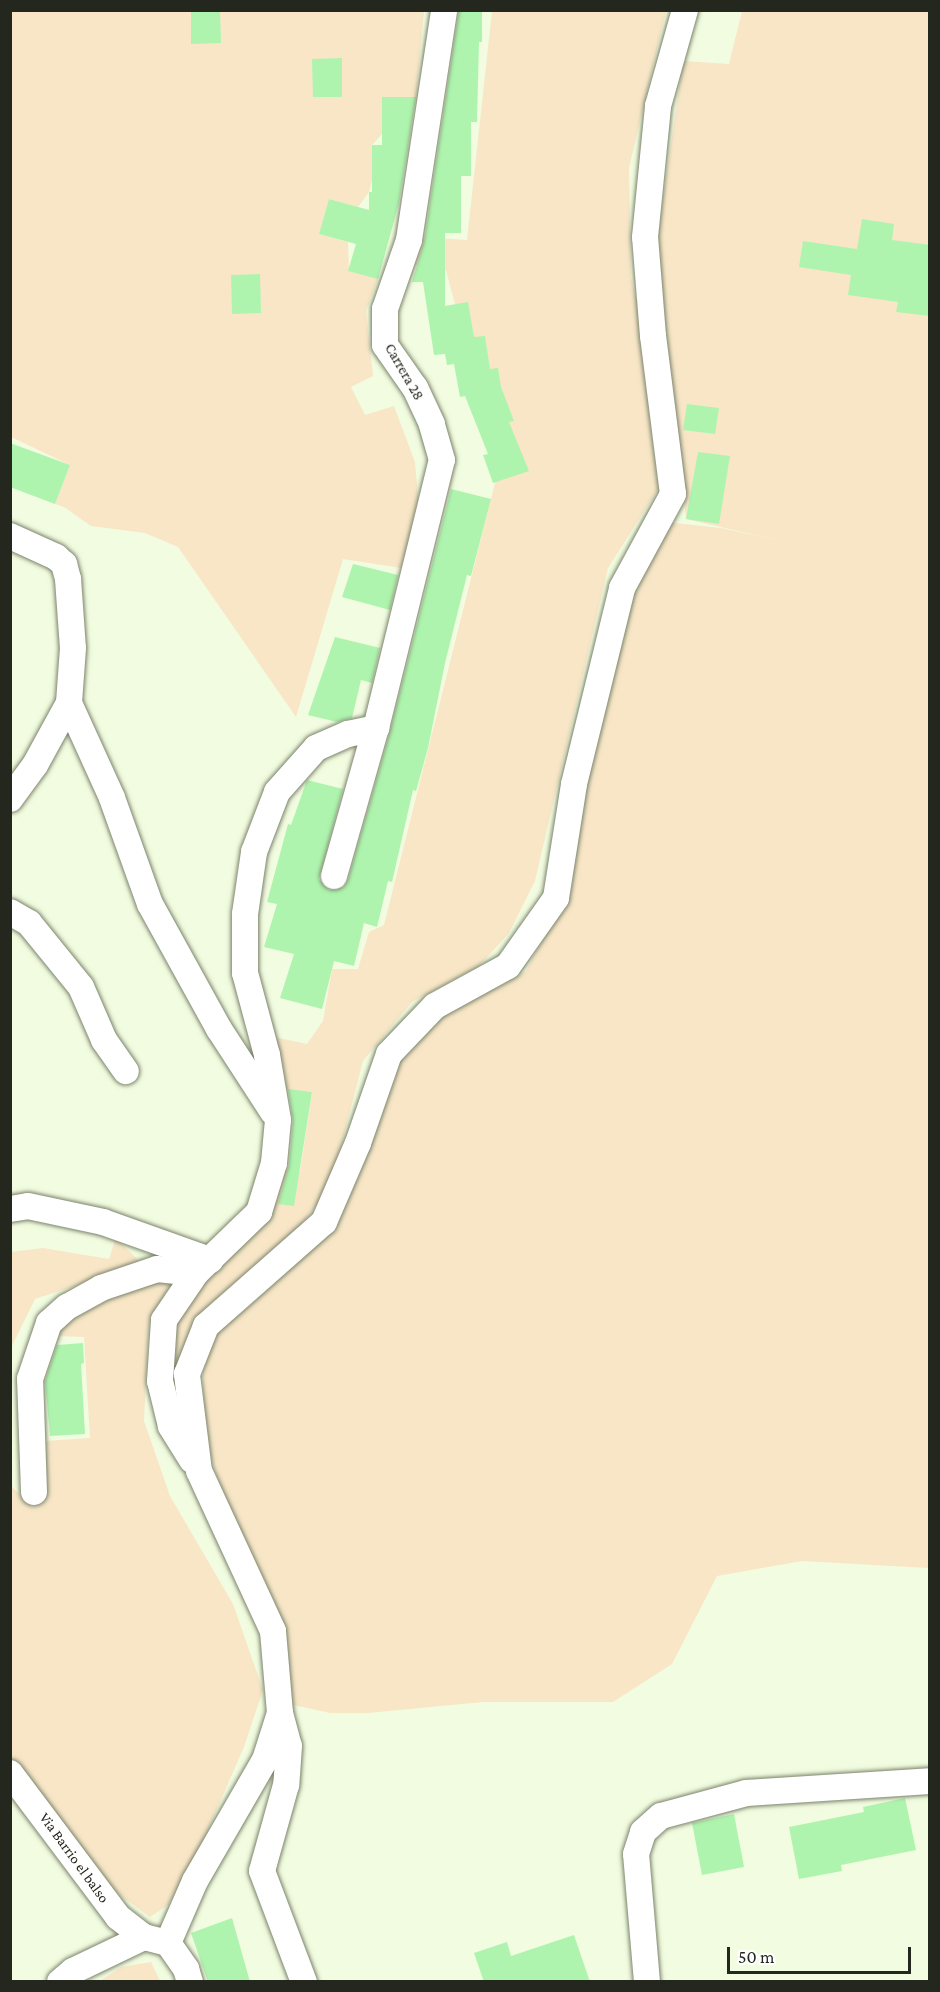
<!DOCTYPE html>
<html>
<head>
<meta charset="utf-8">
<style>
	body { margin:0 }
	#map { position:relative; width:940px; height:1992px; overflow:hidden; background:#f2fce0; font-family:"Crimson Pro",serif }
	div>[style] { position:absolute }
	.green>* { inset:0; background:#f8e6c7 }
	.building>* { inset:0; background:#aef4ae }
	.roads { filter:drop-shadow(0 0 2px #7b846c) drop-shadow(0 0 2px #7b846c) }
	.street>* { height:26px; margin:-13px; padding:0 13px; transform-origin:13px; border-radius:13px; background:#fff }
	span { translate:-50% -50%; white-space:nowrap; text-align:center; line-height:1.15; -webkit-text-stroke:4.5px #fff; paint-order:stroke }
	.street-label { font-size:15px; color:#24271d }
	.frame { position:absolute; inset:0; border:12px solid #24271d; pointer-events:none }
	.scale { position:absolute; left:727px; top:1947px; width:184px; height:27px; box-sizing:border-box; border:3px solid #24271d; border-top:0; padding-left:8px; font-size:18px; line-height:21px; white-space:nowrap; color:#24271d; -webkit-text-stroke:4px #fff; paint-order:stroke }
</style>
</head>
<body>
<div id="map">
	<div class="green">
		<div style="clip-path:polygon(11px 11px,424px 11px,416px 97px,372px 145px,372px 180px,369px 192px,358px 207px,329px 199px,319px 234px,348px 242px,349px 270px,378px 279px,366px 311px,373px 376px,351px 387px,365px 415px,394px 406px,415px 462px,419px 509px,401px 568px,343px 559px,296px 717px,178px 547px,145px 533px,91px 526px,64px 507px,55px 504px,70px 465px,11px 437px)"></div>
		<div style="clip-path:polygon(492px 11px,666px 11px,629px 168px,631px 277px,649px 355px,662px 483px,608px 568px,535px 881px,509px 933px,479px 966px,412px 1002px,363px 1061px,338px 1158px,318px 1203px,287px 1245px,208px 1315px,184px 1452px,169px 1357px,173px 1328px,282px 1169px,300px 1172px,312px 1093px,284px 1089px,274px 1037px,307px 1044px,323px 1021px,332px 969px,358px 969px,369px 932px,384px 925px,498px 471px,446px 270px,410px 264px,422px 237px,467px 240px)"></div>
		<div style="clip-path:polygon(742px 11px,929px 11px,929px 1568px,802px 1561px,717px 1576px,672px 1664px,613px 1702px,483px 1702px,368px 1713px,330px 1713px,289px 1704px,204px 1435px,203px 1373px,217px 1325px,308px 1253px,349px 1195px,399px 1057px,445px 1015px,526px 971px,554px 917px,569px 882px,597px 733px,634px 584px,666px 522px,721px 528px,786px 542px,686px 519px,657px 240px,683px 61px,729px 64px)"></div>
		<div style="clip-path:polygon(116px 1238px,142px 1264px,35px 1299px,11px 1348px,11px 1252px,43px 1248px,109px 1259px)"></div>
		<div style="clip-path:polygon(141px 1280px,171px 1284px,149px 1321px,144px 1421px,170px 1496px,233px 1604px,263px 1690px,244px 1747px,199px 1850px,168px 1905px,150px 1917px,113px 1890px,11px 1765px,10px 1485px,33px 1507px,45px 1501px,46px 1441px,90px 1438px,84px 1337px,56px 1336px,73px 1313px)"></div>
		<div style="clip-path:polygon(151px 1962px,160px 1981px,100px 1981px,121px 1967px)"></div>
	</div>
	<div class="building">
		<div style="clip-path:polygon(191px 10px,220px 10px,221px 43px,191px 44px)"></div>
		<div style="clip-path:polygon(459px 10px,482px 10px,482px 42px,479px 42px,477px 122px,471px 122px,471px 176px,461px 176px,461px 233px,445px 233px,445px 306px,468px 302px,474px 337px,485px 336px,490px 369px,498px 368px,501px 387px,514px 421px,509px 422px,529px 471px,493px 483px,483px 455px,488px 454px,465px 396px,460px 397px,454px 364px,447px 365px,445px 354px,434px 355px,423px 282px,412px 282px,424px 242px)"></div>
		<div style="clip-path:polygon(342px 58px,342px 97px,313px 97px,312px 59px)"></div>
		<div style="clip-path:polygon(382px 97px,416px 97px,399px 203px,378px 279px,348px 271px,356px 244px,319px 234px,329px 199px,369px 210px,369px 192px,372px 192px,372px 145px,382px 145px)"></div>
		<div style="clip-path:polygon(862px 219px,894px 224px,892px 240px,930px 245px,930px 316px,896px 312px,898px 302px,848px 295px,851px 275px,799px 267px,803px 241px,857px 249px)"></div>
		<div style="clip-path:polygon(260px 274px,261px 313px,232px 314px,231px 275px)"></div>
		<div style="clip-path:polygon(687px 404px,719px 408px,715px 434px,683px 430px)"></div>
		<div style="clip-path:polygon(10px 443px,70px 465px,55px 504px,10px 487px)"></div>
		<div style="clip-path:polygon(698px 452px,730px 456px,719px 524px,686px 519px)"></div>
		<div style="clip-path:polygon(451px 489px,491px 499px,471px 576px,467px 575px,445px 663px,428px 748px,416px 791px,413px 790px,392px 882px,388px 881px,377px 927px,364px 923px,354px 966px,334px 961px,322px 1009px,280px 998px,294px 954px,264px 947px,277px 904px,267px 902px,288px 824px,291px 825px,307px 780px,343px 789px,319px 879px,329px 890px,344px 887px,348px 880px,390px 732px)"></div>
		<div style="clip-path:polygon(353px 564px,398px 575px,390px 610px,342px 597px)"></div>
		<div style="clip-path:polygon(335px 637px,380px 648px,372px 683px,361px 680px,352px 718px,337px 722px,308px 715px)"></div>
		<div style="clip-path:polygon(288px 1089px,312px 1092px,294px 1206px,278px 1204px,289px 1165px,293px 1121px)"></div>
		<div style="clip-path:polygon(83px 1343px,84px 1363px,81px 1364px,85px 1434px,50px 1436px,45px 1381px,57px 1345px)"></div>
		<div style="clip-path:polygon(905px 1798px,916px 1850px,841px 1865px,842px 1871px,799px 1879px,789px 1827px,864px 1812px,863px 1807px)"></div>
		<div style="clip-path:polygon(734px 1814px,744px 1867px,702px 1875px,692px 1823px)"></div>
		<div style="clip-path:polygon(232px 1918px,250px 1982px,208px 1982px,191px 1933px)"></div>
		<div style="clip-path:polygon(574px 1935px,590px 1982px,484px 1982px,474px 1953px,507px 1942px,511px 1956px)"></div>
	</div>
	<div class="roads">
		<div class="street">
			<div style="left:10px;top:536px;width:51px;rotate:24.5deg"></div>
			<div style="left:56px;top:557px;width:11px;rotate:41deg"></div>
			<div style="left:64px;top:564px;width:16px;rotate:75deg"></div>
			<div style="left:68px;top:579px;width:69px;rotate:85.9deg"></div>
			<div style="left:73px;top:648px;width:55px;rotate:94.2deg"></div>
			<div style="left:69px;top:703px;width:104px;rotate:65.6deg"></div>
			<div style="left:112px;top:798px;width:113px;rotate:70.3deg"></div>
			<div style="left:150px;top:904px;width:143px;rotate:61.1deg"></div>
			<div style="left:219px;top:1029px;width:99px;rotate:57deg"></div>
			<div style="left:10px;top:799px;width:42px;rotate:-53.7deg"></div>
			<div style="left:35px;top:765px;width:71px;rotate:-61.3deg"></div>
			<div style="left:334px;top:876px;width:154px;rotate:-74.2deg"></div>
			<div style="left:376px;top:728px;width:276px;rotate:-76.2deg"></div>
			<div style="left:442px;top:460px;width:37px;rotate:-106deg"></div>
			<div style="left:432px;top:424px;width:40px;rotate:-115deg"></div>
			<div style="left:415px;top:388px;width:52px;rotate:-124.9deg"></div>
			<div style="left:385px;top:345px;width:36px;rotate:-90deg"></div>
			<div style="left:385px;top:309px;width:73px;rotate:-70.8deg"></div>
			<div style="left:409px;top:240px;width:233px;rotate:-81.3deg"></div>
			<div style="left:10px;top:912px;width:22px;rotate:30deg"></div>
			<div style="left:29px;top:923px;width:82px;rotate:50.9deg"></div>
			<div style="left:81px;top:987px;width:58px;rotate:66.5deg"></div>
			<div style="left:104px;top:1040px;width:38px;rotate:55deg"></div>
			<div style="left:10px;top:1209px;width:18px;rotate:-9deg"></div>
			<div style="left:28px;top:1206px;width:77px;rotate:12deg"></div>
			<div style="left:103px;top:1222px;width:114px;rotate:19.6deg"></div>
			<div style="left:192px;top:1460px;width:40px;rotate:-122deg"></div>
			<div style="left:171px;top:1426px;width:46px;rotate:-103.7deg"></div>
			<div style="left:160px;top:1381px;width:61px;rotate:-86.2deg"></div>
			<div style="left:164px;top:1320px;width:57px;rotate:-55.8deg"></div>
			<div style="left:196px;top:1273px;width:88px;rotate:-44.1deg"></div>
			<div style="left:259px;top:1212px;width:51px;rotate:-73deg"></div>
			<div style="left:274px;top:1163px;width:43px;rotate:-84.7deg"></div>
			<div style="left:278px;top:1120px;width:66px;rotate:-99.6deg"></div>
			<div style="left:267px;top:1055px;width:85px;rotate:-105deg"></div>
			<div style="left:245px;top:973px;width:59px;rotate:-90deg"></div>
			<div style="left:245px;top:914px;width:63px;rotate:-81.7deg"></div>
			<div style="left:254px;top:852px;width:64px;rotate:-69deg"></div>
			<div style="left:277px;top:792px;width:59px;rotate:-48.4deg"></div>
			<div style="left:316px;top:748px;width:35px;rotate:-24deg"></div>
			<div style="left:348px;top:734px;width:29px;rotate:-12deg"></div>
			<div style="left:34px;top:1492px;width:113px;rotate:-92deg"></div>
			<div style="left:30px;top:1379px;width:59px;rotate:-71.3deg"></div>
			<div style="left:49px;top:1323px;width:24px;rotate:-42deg"></div>
			<div style="left:67px;top:1307px;width:39px;rotate:-29deg"></div>
			<div style="left:101px;top:1288px;width:59px;rotate:-18.7deg"></div>
			<div style="left:157px;top:1269px;width:39px;rotate:6deg"></div>
			<div style="left:280px;top:1713px;width:34px;rotate:75deg"></div>
			<div style="left:289px;top:1746px;width:39px;rotate:94deg"></div>
			<div style="left:286px;top:1785px;width:89px;rotate:105.6deg"></div>
			<div style="left:262px;top:1871px;width:119px;rotate:69.3deg"></div>
			<div style="left:10px;top:1773px;width:180px;rotate:53.1deg"></div>
			<div style="left:118px;top:1917px;width:33px;rotate:38deg"></div>
			<div style="left:144px;top:1937px;width:25px;rotate:14deg"></div>
			<div style="left:168px;top:1943px;width:32px;rotate:55deg"></div>
			<div style="left:186px;top:1969px;width:14px;rotate:73deg"></div>
			<div style="left:168px;top:1943px;width:68px;rotate:-66.5deg"></div>
			<div style="left:195px;top:1881px;width:140px;rotate:-60deg"></div>
			<div style="left:265px;top:1760px;width:49px;rotate:-72.3deg"></div>
			<div style="left:280px;top:1713px;width:82px;rotate:-94.9deg"></div>
			<div style="left:273px;top:1631px;width:176px;rotate:-114.8deg"></div>
			<div style="left:199px;top:1471px;width:98px;rotate:-97.1deg"></div>
			<div style="left:187px;top:1374px;width:52px;rotate:-68.4deg"></div>
			<div style="left:206px;top:1326px;width:157px;rotate:-41.4deg"></div>
			<div style="left:324px;top:1222px;width:86px;rotate:-66.7deg"></div>
			<div style="left:358px;top:1143px;width:94px;rotate:-70.8deg"></div>
			<div style="left:389px;top:1054px;width:66px;rotate:-46.2deg"></div>
			<div style="left:435px;top:1006px;width:83px;rotate:-28.7deg"></div>
			<div style="left:508px;top:966px;width:83px;rotate:-54.8deg"></div>
			<div style="left:556px;top:898px;width:115px;rotate:-81deg"></div>
			<div style="left:574px;top:784px;width:202px;rotate:-76.2deg"></div>
			<div style="left:622px;top:588px;width:107px;rotate:-61.5deg"></div>
			<div style="left:673px;top:494px;width:159px;rotate:-97.2deg"></div>
			<div style="left:653px;top:336px;width:99px;rotate:-94.6deg"></div>
			<div style="left:645px;top:237px;width:132px;rotate:-84.3deg"></div>
			<div style="left:658px;top:106px;width:100px;rotate:-74.3deg"></div>
			<div style="left:60px;top:1982px;width:17px;rotate:-40deg"></div>
			<div style="left:73px;top:1971px;width:79px;rotate:-25.6deg"></div>
			<div style="left:647px;top:1982px;width:128px;rotate:-94.9deg"></div>
			<div style="left:636px;top:1854px;width:23px;rotate:-72deg"></div>
			<div style="left:643px;top:1832px;width:24px;rotate:-42deg"></div>
			<div style="left:661px;top:1816px;width:88px;rotate:-15.1deg"></div>
			<div style="left:746px;top:1793px;width:184px;rotate:-3.7deg"></div>
		</div>
	</div>
	<div class="street-label">
		<span style="left:404px;top:372px;rotate:60deg">Carrera 28</span>
		<span style="left:74px;top:1858px;rotate:54deg">Via Barrio el balso</span>
	</div>
	<div class="frame"></div>
	<div class="scale">50 m</div>
</div>
</body>
</html>
